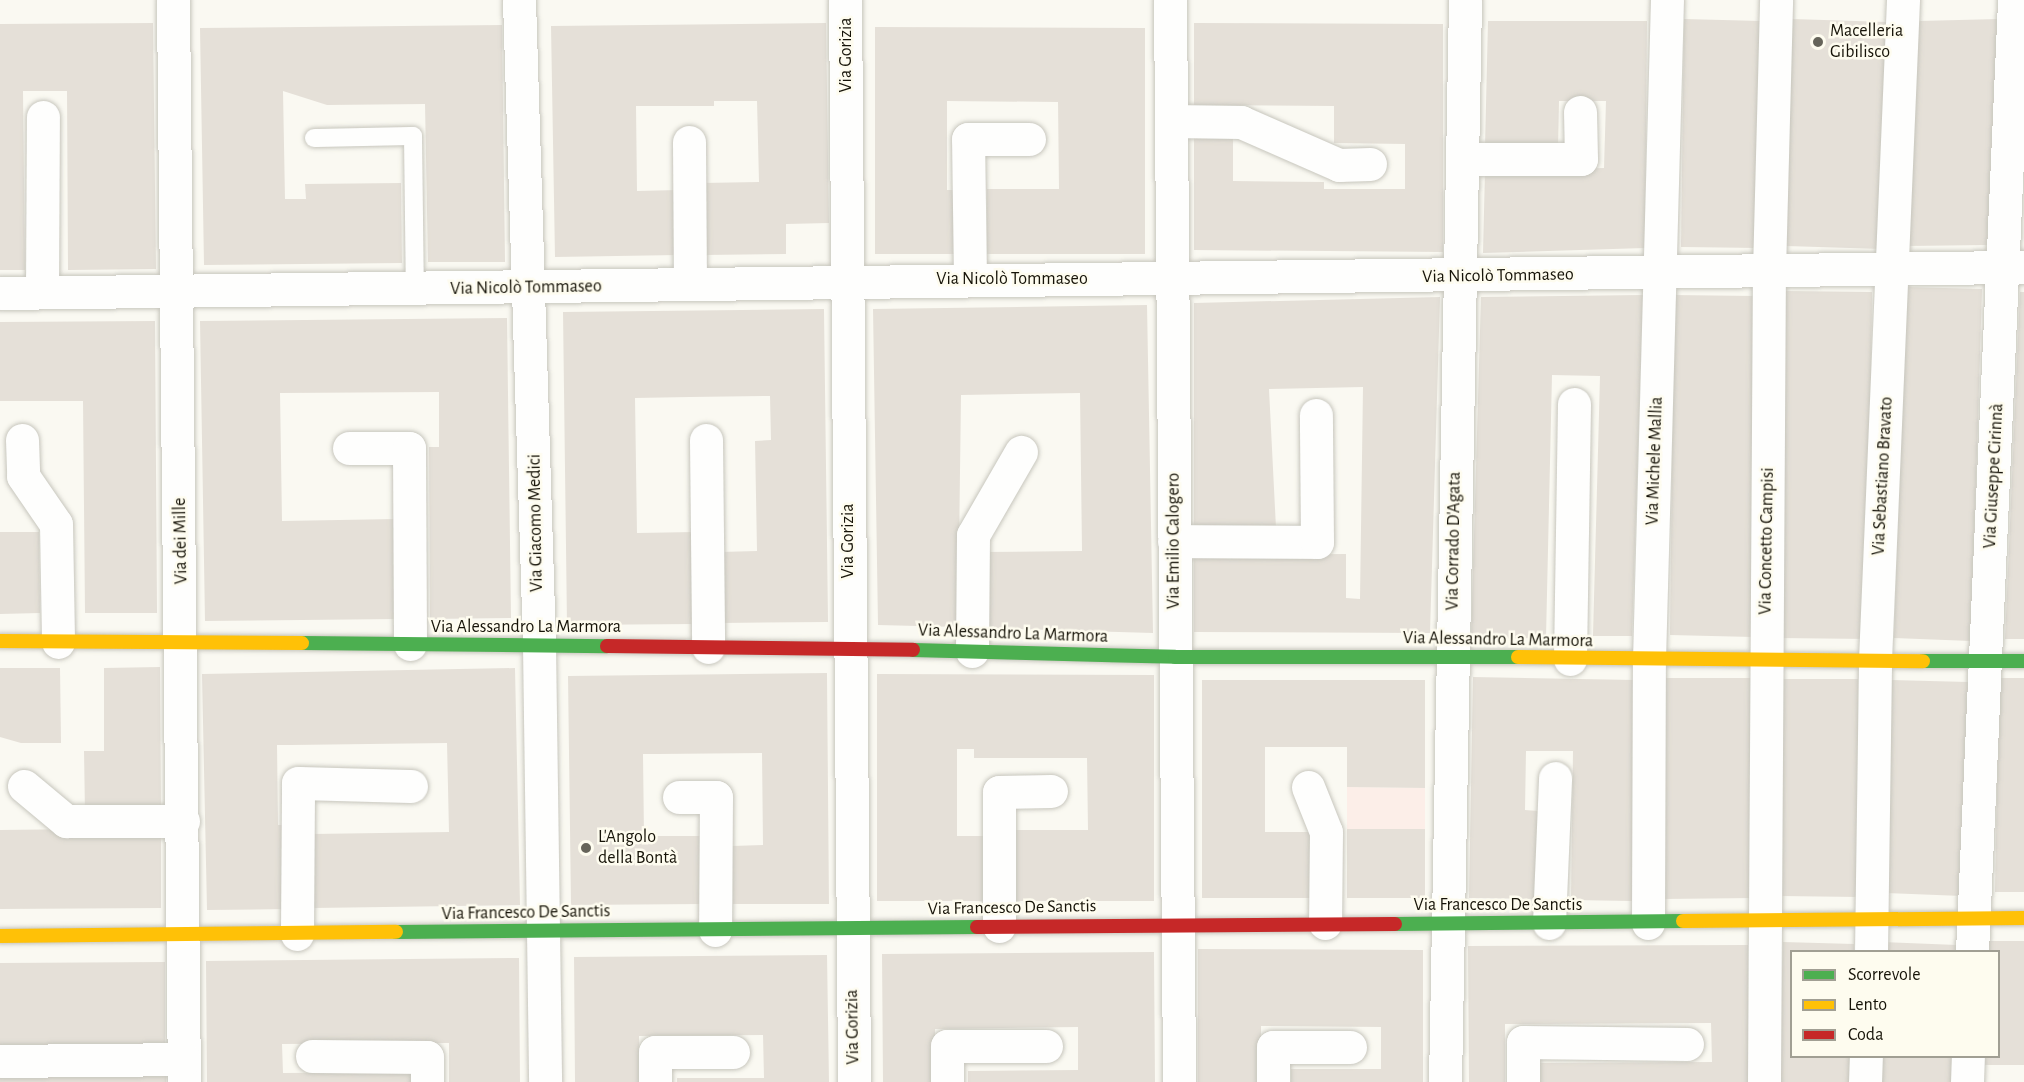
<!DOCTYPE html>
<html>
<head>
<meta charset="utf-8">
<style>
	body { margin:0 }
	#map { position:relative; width:2024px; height:1082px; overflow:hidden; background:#faf9f2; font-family:"Alegreya Sans",sans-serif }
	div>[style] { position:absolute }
	.green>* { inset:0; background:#fceee8 }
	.building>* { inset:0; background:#e5e0d8 }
	.roads { filter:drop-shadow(0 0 2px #c7c6bd) drop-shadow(0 0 2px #c7c6bd) }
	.lane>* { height:18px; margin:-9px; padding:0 9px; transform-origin:9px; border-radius:9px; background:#fefefd }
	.street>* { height:33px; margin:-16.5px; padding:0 16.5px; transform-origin:16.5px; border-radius:16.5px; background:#fefefd }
	.fast>* { height:14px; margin:-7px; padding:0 7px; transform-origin:7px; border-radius:7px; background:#4caf50 }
	.slow>* { height:14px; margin:-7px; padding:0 7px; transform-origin:7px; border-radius:7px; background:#ffc107 }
	.jam>* { height:14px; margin:-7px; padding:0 7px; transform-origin:7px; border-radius:7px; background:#c62828 }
	.dots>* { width:16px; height:16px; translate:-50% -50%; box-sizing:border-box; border:3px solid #fefcef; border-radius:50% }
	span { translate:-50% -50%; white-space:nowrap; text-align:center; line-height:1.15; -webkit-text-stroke:5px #fefcef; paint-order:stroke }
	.poi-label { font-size:18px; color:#161308 }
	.left { translate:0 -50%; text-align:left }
	.street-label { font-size:18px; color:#161308 }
	.legend { position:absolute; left:1790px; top:950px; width:210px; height:108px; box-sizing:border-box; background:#fefcef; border:2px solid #a19f93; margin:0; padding:8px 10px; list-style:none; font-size:18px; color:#161308 }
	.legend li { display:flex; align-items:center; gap:12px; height:30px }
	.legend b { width:30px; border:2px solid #a19f93 }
</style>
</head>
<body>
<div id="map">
	<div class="green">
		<div style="clip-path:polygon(1347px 787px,1425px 788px,1425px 829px,1347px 829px)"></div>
	</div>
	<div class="building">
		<div style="clip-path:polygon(1684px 19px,1761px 21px,1758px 248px,1681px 247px)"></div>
		<div style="clip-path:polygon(1792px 19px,1887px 22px,1882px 249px,1786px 246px)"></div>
		<div style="clip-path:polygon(1999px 19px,1987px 245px,1906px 246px,1919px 21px)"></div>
		<div style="clip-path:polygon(1488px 21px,1647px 21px,1645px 248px,1483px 253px,1485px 171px,1604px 168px,1606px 101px,1559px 101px,1558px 149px,1485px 147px)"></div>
		<div style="clip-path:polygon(153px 23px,156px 269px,68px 270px,67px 91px,23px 91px,25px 270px,0 270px,0 24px)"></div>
		<div style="clip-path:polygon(826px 23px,829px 223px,786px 224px,786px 254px,704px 255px,702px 183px,759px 182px,757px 101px,714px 101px,714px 106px,636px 106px,637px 191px,678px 190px,678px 255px,555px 257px,551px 26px)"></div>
		<div style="clip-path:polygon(1194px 23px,1443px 24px,1443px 252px,1194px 250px,1194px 133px,1233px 134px,1233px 181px,1324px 182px,1324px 189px,1405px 189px,1405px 144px,1334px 143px,1334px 106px,1194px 105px)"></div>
		<div style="clip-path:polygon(502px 25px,505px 262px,428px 262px,425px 104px,327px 105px,283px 91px,285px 199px,306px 199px,305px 184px,401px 183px,402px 263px,204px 265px,200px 28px)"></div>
		<div style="clip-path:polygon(875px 27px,1145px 28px,1145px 254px,987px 254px,987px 189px,1059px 189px,1058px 102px,947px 101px,947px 190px,957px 190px,957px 254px,875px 254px)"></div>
		<div style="clip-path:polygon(1905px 287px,1982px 289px,1971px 641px,1894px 638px)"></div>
		<div style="clip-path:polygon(1783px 291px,1872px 292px,1868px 639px,1779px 638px)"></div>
		<div style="clip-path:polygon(2020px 292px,2024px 292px,2024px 639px,2005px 639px)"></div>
		<div style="clip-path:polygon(1643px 295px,1632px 636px,1593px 636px,1600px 376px,1552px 375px,1546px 638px,1471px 639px,1481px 297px)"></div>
		<div style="clip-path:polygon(1674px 295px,1757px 296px,1753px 637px,1670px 635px)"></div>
		<div style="clip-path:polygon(1440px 297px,1430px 633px,1194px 632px,1194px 555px,1346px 554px,1346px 598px,1360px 599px,1363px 387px,1269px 389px,1276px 528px,1194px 526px,1194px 303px)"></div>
		<div style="clip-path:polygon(1147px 305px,1153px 633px,983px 628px,982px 552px,1082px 551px,1080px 393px,961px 395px,958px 627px,878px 625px,873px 309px)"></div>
		<div style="clip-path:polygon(824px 309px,828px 622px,721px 623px,720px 552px,757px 551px,755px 441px,771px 440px,770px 396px,690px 397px,635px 398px,637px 533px,694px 532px,695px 624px,567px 625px,563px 312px)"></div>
		<div style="clip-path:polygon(507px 318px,511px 618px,430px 619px,429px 447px,439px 447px,439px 392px,280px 393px,282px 521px,396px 519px,397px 619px,205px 621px,200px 321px)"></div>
		<div style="clip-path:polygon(155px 321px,157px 613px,85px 613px,83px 401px,0 401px,0 322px)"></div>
		<div style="clip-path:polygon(0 532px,39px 532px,40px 613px,0 614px)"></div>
		<div style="clip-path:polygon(160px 667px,161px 812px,85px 813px,84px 751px,104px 751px,104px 668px)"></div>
		<div style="clip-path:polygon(0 668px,60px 668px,61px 743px,21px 743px,0 737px)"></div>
		<div style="clip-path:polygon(515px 668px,520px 905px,313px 908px,312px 834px,449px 832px,447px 743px,291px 745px,277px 745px,278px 825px,287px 825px,289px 909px,207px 910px,202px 674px)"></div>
		<div style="clip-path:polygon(827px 673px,829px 904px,733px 904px,732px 846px,763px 845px,762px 753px,658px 754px,643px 754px,644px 836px,701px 836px,702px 904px,571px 905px,568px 676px)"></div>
		<div style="clip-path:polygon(877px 674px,1154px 675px,1154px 901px,1014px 901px,1014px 830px,1088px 830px,1087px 758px,974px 758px,974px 749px,957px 749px,957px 836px,990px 836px,989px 901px,877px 901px)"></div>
		<div style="clip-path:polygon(1473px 677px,1635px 680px,1632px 901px,1571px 900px,1573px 751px,1526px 751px,1525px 810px,1538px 811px,1536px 899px,1469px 898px)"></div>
		<div style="clip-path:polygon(1662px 678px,1752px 678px,1753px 898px,1664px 899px)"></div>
		<div style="clip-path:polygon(1999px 678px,2024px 678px,2024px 892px,1995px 892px)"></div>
		<div style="clip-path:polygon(1780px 679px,1858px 679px,1858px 897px,1781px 896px)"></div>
		<div style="clip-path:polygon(1202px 680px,1425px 680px,1425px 788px,1347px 787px,1347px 747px,1265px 747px,1265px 832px,1311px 832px,1311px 898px,1202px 898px)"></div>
		<div style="clip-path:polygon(1891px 680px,1968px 682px,1962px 896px,1886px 893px)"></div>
		<div style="clip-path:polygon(83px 829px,161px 833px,161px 908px,0 909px,0 830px)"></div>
		<div style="clip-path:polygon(1347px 829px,1425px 829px,1425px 898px,1347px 898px)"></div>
		<div style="clip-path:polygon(1985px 941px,2024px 941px,2024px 1065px,1985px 1065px,1985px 1056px,1998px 1056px,1998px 952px,1985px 951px)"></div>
		<div style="clip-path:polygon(1783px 942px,1854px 944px,1854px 951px,1791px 951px,1791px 1056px,1851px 1056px,1851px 1082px,1779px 1082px)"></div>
		<div style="clip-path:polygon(1882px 942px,1957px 945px,1957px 951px,1882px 951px)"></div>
		<div style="clip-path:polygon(1748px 945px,1749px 1082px,1540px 1082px,1539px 1063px,1712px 1062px,1711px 1023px,1505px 1024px,1505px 1082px,1469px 1082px,1468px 946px)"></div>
		<div style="clip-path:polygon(1198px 949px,1423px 950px,1423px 1082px,1291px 1082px,1291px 1069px,1381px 1069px,1381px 1027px,1261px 1026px,1261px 1082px,1198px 1082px)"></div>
		<div style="clip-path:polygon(1154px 952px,1155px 1082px,968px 1082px,968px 1071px,1078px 1070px,1078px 1027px,935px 1029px,935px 1082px,883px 1082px,882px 954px)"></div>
		<div style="clip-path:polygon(827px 955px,829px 1082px,677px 1082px,677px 1078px,764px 1078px,763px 1035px,639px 1036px,640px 1082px,575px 1082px,574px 957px)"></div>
		<div style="clip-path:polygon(519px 958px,520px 1082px,449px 1082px,449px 1043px,282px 1044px,283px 1073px,412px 1072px,412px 1082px,207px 1082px,206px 961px)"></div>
		<div style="clip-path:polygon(165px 962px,165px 1047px,0 1048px,0 963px)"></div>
		<div style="clip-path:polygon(1879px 1056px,1954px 1056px,1953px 1082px,1878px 1082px)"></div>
		<div style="clip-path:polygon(166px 1073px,166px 1082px,0 1082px,0 1074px)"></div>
	</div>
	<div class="roads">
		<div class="lane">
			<div style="left:314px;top:138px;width:99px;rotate:-1.2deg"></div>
			<div style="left:413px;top:136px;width:154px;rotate:89.3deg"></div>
		</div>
		<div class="street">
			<div style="left:173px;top:0;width:1082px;rotate:89.42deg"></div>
			<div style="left:519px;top:0;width:645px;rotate:88.22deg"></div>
			<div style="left:539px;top:645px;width:437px;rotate:89.2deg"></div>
			<div style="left:845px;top:0;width:1082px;rotate:89.52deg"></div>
			<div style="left:1170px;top:0;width:1082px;rotate:89.52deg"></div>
			<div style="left:1171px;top:121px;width:70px;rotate:0.8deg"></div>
			<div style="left:1241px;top:122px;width:107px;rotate:23.7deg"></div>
			<div style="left:1339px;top:165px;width:31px;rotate:-2deg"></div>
			<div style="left:689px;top:142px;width:142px;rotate:89.6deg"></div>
			<div style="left:1462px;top:159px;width:119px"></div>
			<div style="left:1581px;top:159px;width:47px;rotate:-91.2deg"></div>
			<div style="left:970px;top:279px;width:140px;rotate:-90.8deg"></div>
			<div style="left:968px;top:139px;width:61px"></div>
			<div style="left:42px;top:292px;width:175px;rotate:-89.7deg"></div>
			<div style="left:0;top:293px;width:2024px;rotate:-0.74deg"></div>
			<div style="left:22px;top:440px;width:36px;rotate:88deg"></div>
			<div style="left:23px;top:476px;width:58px;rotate:55.5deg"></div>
			<div style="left:56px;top:524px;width:118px;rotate:89deg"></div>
			<div style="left:706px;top:440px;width:207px;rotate:89.4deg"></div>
			<div style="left:349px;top:448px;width:60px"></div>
			<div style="left:409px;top:448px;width:196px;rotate:89.7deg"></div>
			<div style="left:1174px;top:541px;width:143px;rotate:0.4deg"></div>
			<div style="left:1317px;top:542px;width:127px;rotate:-90.5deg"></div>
			<div style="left:972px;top:651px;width:116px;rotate:-89.5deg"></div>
			<div style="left:973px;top:535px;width:96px;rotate:-60deg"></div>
			<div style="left:1570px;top:659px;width:255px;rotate:-89.1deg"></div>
			<div style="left:24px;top:786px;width:55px;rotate:39.8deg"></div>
			<div style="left:66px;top:821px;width:117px"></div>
			<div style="left:1308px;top:787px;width:48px;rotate:68.2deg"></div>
			<div style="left:1326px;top:832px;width:91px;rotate:90.6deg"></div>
			<div style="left:679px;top:797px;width:37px"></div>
			<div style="left:716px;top:797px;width:133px;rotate:90.4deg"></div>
			<div style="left:1549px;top:923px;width:145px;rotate:-87.6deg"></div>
			<div style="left:1648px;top:923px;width:263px;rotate:-89.8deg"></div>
			<div style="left:1649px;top:660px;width:660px;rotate:-88.44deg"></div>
			<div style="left:999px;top:926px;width:134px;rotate:-90deg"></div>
			<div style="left:999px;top:792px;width:52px;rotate:-1.1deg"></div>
			<div style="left:297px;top:934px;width:151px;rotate:-89.6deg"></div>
			<div style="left:298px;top:783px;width:113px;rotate:1.5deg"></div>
			<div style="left:1871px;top:952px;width:292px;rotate:-89.2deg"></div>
			<div style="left:1875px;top:660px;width:661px;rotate:-87.57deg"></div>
			<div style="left:1972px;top:952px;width:953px;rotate:-87.47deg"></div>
			<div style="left:312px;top:1056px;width:115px;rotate:0.5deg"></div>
			<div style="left:427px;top:1057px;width:25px;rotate:90deg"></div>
			<div style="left:0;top:1061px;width:184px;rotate:-0.6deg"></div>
			<div style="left:655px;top:1082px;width:30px;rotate:-90deg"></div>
			<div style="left:655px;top:1052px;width:78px"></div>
			<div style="left:947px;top:1082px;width:36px;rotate:-90deg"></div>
			<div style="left:947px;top:1046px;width:99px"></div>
			<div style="left:1273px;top:1082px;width:35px;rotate:-90deg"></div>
			<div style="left:1273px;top:1047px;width:77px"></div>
			<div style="left:1445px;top:1082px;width:1082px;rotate:-88.94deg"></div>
			<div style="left:1523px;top:1082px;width:40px;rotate:-90deg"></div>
			<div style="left:1523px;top:1042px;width:164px;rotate:0.7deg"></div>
			<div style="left:1764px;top:1082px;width:811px;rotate:-89.65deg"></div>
			<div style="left:1769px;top:271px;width:271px;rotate:-88.5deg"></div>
			<div style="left:1865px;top:1082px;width:26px;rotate:-88deg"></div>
			<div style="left:1967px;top:1082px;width:26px;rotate:-88deg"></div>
		</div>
		<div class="fast">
			<div style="left:302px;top:643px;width:305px;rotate:0.6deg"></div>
			<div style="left:913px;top:650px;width:262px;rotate:1.5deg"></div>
			<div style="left:1175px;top:657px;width:343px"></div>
			<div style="left:1923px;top:661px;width:101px"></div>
			<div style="left:1395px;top:924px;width:288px;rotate:-0.6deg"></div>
			<div style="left:396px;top:932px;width:581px;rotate:-0.49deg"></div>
		</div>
		<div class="slow">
			<div style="left:0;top:641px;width:302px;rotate:0.4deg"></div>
			<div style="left:1518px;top:657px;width:405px;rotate:0.6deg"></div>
			<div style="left:1683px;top:921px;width:341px;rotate:-0.5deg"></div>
			<div style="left:0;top:936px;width:396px;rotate:-0.6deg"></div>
		</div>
		<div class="jam">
			<div style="left:607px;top:646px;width:306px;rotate:0.7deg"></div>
			<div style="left:977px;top:927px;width:418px;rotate:-0.4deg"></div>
		</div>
	</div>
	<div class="dots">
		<div style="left:1818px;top:42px;background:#66645a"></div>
		<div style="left:586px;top:848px;background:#66645a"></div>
	</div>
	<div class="poi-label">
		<span class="left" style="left:1830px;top:42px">Macelleria<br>Gibilisco</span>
		<span class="left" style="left:598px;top:848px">L'Angolo<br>della Bontà</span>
	</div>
	<div class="street-label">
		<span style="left:846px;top:55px;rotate:-90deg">Via Gorizia</span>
		<span style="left:1498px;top:276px;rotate:-1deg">Via Nicolò Tommaseo</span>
		<span style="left:1012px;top:279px">Via Nicolò Tommaseo</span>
		<span style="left:526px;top:288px;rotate:-1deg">Via Nicolò Tommaseo</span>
		<span style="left:1655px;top:461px;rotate:-88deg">Via Michele Mallia</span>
		<span style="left:1883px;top:476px;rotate:-87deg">Via Sebastiano Bravato</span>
		<span style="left:1994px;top:476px;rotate:-87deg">Via Giuseppe Cirinnà</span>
		<span style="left:536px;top:523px;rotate:-91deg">Via Giacomo Medici</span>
		<span style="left:181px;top:541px;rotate:-91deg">Via dei Mille</span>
		<span style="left:848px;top:541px;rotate:-90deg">Via Gorizia</span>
		<span style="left:1174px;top:541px;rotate:-90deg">Via Emilio Calogero</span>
		<span style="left:1454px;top:541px;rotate:-89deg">Via Corrado D'Agata</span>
		<span style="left:1767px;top:541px;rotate:-89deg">Via Concetto Campisi</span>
		<span style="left:526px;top:627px">Via Alessandro La Marmora</span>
		<span style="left:1013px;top:634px;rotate:2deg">Via Alessandro La Marmora</span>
		<span style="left:1498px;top:640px;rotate:1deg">Via Alessandro La Marmora</span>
		<span style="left:1498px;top:905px">Via Francesco De Sanctis</span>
		<span style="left:1012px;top:908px;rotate:-1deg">Via Francesco De Sanctis</span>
		<span style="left:526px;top:913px;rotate:-1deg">Via Francesco De Sanctis</span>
		<span style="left:853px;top:1027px;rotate:-91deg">Via Gorizia</span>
	</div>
	<ul class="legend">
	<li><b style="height:8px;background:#4caf50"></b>Scorrevole</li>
	<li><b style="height:8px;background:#ffc107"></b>Lento</li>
	<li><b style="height:8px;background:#c62828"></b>Coda</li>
	</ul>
</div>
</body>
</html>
